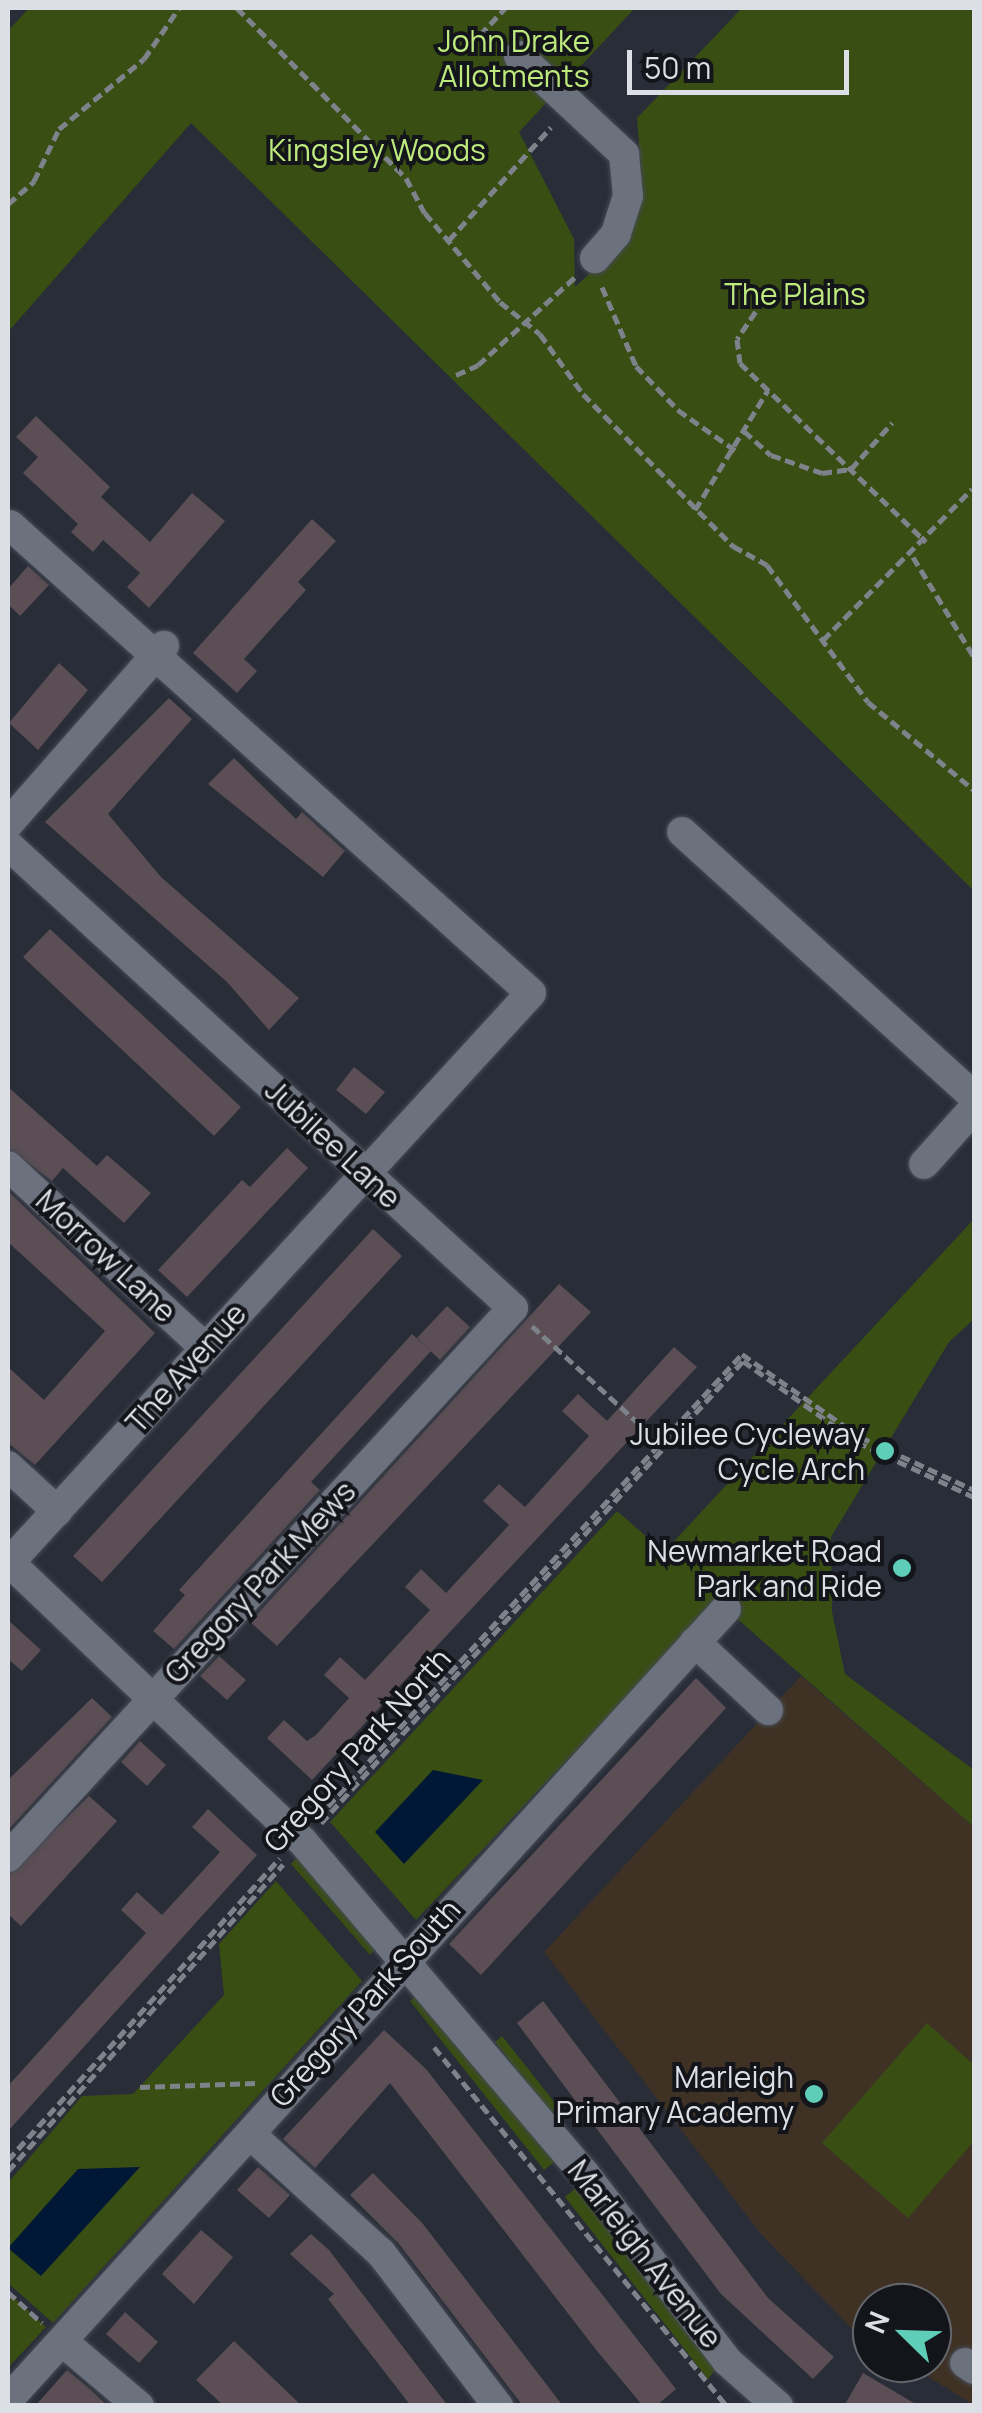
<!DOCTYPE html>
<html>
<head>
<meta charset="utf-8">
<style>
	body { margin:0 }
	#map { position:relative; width:982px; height:2413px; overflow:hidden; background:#282d38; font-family:Manrope,sans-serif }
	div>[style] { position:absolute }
	.education>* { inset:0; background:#3f3224 }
	.green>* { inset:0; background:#394e13 }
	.water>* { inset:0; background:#001736 }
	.building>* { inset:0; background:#5b4e54 }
	.path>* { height:5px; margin-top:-2.5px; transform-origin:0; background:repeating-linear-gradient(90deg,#7e828b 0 10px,transparent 0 15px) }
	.roads { filter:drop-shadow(0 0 2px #464a53) drop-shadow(0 0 2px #464a53) }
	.minor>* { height:30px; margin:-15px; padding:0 15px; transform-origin:15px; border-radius:15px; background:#6c717e }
	.dots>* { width:28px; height:28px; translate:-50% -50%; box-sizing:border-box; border:5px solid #13151a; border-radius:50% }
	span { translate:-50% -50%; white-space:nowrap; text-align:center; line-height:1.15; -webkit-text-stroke:8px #13151a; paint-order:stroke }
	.park-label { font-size:30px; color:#beea7d }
	.street-label { font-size:30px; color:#dcdfe6 }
	.poi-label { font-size:30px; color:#dcdfe6 }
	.right { translate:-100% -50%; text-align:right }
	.frame { position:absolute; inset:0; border:10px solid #dcdfe6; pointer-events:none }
	.north { position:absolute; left:852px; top:2283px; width:100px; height:100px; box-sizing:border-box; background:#13151a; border:2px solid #63666c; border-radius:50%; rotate:293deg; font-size:28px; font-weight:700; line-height:40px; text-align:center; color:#dcdfe6 }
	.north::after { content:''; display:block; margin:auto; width:35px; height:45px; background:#5eceb8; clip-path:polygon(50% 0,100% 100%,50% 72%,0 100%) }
	.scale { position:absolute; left:627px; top:50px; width:222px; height:45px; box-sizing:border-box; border:5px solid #dcdfe6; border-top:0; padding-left:12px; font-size:30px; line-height:35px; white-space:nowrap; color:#dcdfe6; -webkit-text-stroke:8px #13151a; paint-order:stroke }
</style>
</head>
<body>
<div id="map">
	<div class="education">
		<div style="clip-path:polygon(801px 1676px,974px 1827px,974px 2405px,906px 2363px,932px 2363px,932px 2303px,872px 2303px,872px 2343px,855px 2332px,762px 2235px,544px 1952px)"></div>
	</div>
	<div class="green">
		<div style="clip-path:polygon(29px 8px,635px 8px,519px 132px,574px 239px,575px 287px,601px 263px,642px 182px,637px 118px,742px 8px,974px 8px,974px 891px,191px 123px,8px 332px,8px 31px)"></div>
		<div style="clip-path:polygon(974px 1219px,974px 1319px,949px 1342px,831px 1537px,832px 1612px,845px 1674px,974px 1770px,974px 1827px,717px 1601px,416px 1920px,330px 1822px,617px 1511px,664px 1552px)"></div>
		<div style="clip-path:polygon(306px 1848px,376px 1948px,370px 1955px,291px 1864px)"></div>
		<div style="clip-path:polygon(276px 1881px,362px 1981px,53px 2323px,8px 2283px,8px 2183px,82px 2096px,133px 2094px,224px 1995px,219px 1944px)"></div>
		<div style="clip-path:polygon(419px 1992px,556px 2161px,544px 2170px,410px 2001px)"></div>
		<div style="clip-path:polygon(927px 2023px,974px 2065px,974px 2141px,908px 2218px,822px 2143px)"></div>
		<div style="clip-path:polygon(502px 2036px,559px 2108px,551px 2114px,495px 2042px)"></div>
		<div style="clip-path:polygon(577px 2187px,718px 2366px,708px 2379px,565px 2197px)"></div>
		<div style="clip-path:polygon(8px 2292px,46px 2327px,8px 2368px)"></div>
	</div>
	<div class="water">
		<div style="clip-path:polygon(433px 1770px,483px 1780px,404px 1864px,375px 1832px)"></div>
		<div style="clip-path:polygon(140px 2167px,41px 2276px,8px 2248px,78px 2169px)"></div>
	</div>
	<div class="building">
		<div style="clip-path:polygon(36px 416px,110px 487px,101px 497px,150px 542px,192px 493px,225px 521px,149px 608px,127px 587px,140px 573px,103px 540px,93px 552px,71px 532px,78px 524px,23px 473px,38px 457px,16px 437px)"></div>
		<div style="clip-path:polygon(312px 519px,336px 541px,298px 582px,306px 590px,244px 659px,257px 671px,237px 693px,193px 653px)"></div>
		<div style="clip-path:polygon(28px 566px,49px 585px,20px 616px,8px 604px,8px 589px)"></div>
		<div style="clip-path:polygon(59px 663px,88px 690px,38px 750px,9px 723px)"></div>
		<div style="clip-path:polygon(169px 698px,192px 719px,108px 814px,161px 877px,299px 998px,269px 1030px,227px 982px,45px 822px)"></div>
		<div style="clip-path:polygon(234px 758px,296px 819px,302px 812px,345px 851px,323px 877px,208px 784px)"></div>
		<div style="clip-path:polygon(50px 929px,241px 1107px,214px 1136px,23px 957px)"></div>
		<div style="clip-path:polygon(354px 1067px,385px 1092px,366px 1114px,336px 1090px)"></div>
		<div style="clip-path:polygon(8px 1087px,97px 1166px,107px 1155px,151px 1193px,124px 1223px,63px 1168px,52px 1181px,8px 1148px)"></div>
		<div style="clip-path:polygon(287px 1148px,308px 1168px,187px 1297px,158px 1270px,242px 1180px,250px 1187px)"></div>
		<div style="clip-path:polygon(8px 1191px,155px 1333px,35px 1465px,8px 1443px,8px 1367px,44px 1400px,105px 1331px,8px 1242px)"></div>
		<div style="clip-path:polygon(373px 1229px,402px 1256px,102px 1582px,73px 1556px)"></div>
		<div style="clip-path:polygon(559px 1284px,591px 1312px,277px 1646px,250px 1622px)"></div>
		<div style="clip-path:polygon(447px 1306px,470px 1327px,440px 1360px,417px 1338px)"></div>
		<div style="clip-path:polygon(412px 1334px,431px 1351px,311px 1482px,320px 1490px,174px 1649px,153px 1631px,185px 1595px,179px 1590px)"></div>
		<div style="clip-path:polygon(674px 1347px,697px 1367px,312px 1780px,267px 1738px,284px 1720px,307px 1741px,316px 1735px,349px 1698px,324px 1675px,340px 1657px,365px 1680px,430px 1610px,405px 1587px,421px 1569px,446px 1593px,509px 1525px,483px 1501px,499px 1484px,525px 1507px,589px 1436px,562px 1411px,578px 1394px,607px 1421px)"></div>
		<div style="clip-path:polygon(8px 1620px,41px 1650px,22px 1671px,8px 1659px)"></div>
		<div style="clip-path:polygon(219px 1656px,246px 1680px,227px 1700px,200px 1676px)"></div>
		<div style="clip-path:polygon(696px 1678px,726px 1708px,481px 1975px,449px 1944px)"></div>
		<div style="clip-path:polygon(92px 1698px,112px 1717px,8px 1830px,8px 1780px)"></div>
		<div style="clip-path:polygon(140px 1741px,166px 1765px,147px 1786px,121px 1762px)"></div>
		<div style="clip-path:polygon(89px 1796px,117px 1821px,21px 1926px,8px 1914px,8px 1875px)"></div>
		<div style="clip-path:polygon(208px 1809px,257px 1855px,8px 2131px,8px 2086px,146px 1933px,121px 1910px,137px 1892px,162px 1915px,220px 1852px,192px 1827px)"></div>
		<div style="clip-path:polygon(543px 2001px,768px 2298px,834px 2357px,813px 2379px,721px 2294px,517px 2023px)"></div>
		<div style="clip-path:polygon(384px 2030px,426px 2069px,676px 2389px,656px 2406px,643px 2406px,597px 2351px,390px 2083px,315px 2168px,283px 2139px)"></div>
		<div style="clip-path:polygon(258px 2167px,290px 2195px,269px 2218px,237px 2190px)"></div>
		<div style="clip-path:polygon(373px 2173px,423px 2224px,563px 2406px,523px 2406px,399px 2244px,350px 2195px)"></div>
		<div style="clip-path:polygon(201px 2230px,233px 2257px,194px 2304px,162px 2274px)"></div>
		<div style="clip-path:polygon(311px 2234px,329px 2250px,448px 2406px,411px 2406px,328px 2299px,334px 2294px,290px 2254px)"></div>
		<div style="clip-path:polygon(125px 2312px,158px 2342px,139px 2363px,106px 2334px)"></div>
		<div style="clip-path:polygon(234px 2341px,252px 2358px,302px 2406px,224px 2406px,196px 2380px)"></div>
		<div style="clip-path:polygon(67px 2370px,90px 2389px,108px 2406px,35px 2406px)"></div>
		<div style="clip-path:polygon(863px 2373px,919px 2406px,844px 2406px)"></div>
	</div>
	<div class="path">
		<div style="left:237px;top:8px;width:240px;rotate:45.2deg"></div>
		<div style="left:406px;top:178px;width:40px;rotate:62deg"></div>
		<div style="left:425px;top:213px;width:116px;rotate:49.9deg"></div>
		<div style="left:500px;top:302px;width:51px;rotate:38.7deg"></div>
		<div style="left:540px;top:334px;width:74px;rotate:54.4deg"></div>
		<div style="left:583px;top:394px;width:214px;rotate:45.4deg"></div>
		<div style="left:733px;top:546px;width:39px;rotate:29deg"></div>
		<div style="left:767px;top:565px;width:170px;rotate:53.6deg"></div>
		<div style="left:868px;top:702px;width:138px;rotate:39.7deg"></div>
		<div style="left:491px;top:45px;width:15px;rotate:-138deg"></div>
		<div style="left:480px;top:35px;width:37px;rotate:-47deg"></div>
		<div style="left:8px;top:204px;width:35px;rotate:-41deg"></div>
		<div style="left:34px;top:181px;width:58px;rotate:-64.3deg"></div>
		<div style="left:59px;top:129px;width:110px;rotate:-39.5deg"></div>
		<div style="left:144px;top:59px;width:62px;rotate:-55.5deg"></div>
		<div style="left:449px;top:240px;width:152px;rotate:-47.9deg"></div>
		<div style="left:602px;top:287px;width:86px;rotate:66.7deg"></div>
		<div style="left:636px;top:366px;width:61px;rotate:46.3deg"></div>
		<div style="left:678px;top:410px;width:70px;rotate:35.1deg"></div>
		<div style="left:764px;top:299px;width:48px;rotate:124deg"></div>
		<div style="left:737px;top:339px;width:24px;rotate:83deg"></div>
		<div style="left:740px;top:363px;width:258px;rotate:43.9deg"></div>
		<div style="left:456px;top:375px;width:24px;rotate:-24deg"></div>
		<div style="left:478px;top:365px;width:132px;rotate:-42.2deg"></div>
		<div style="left:744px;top:431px;width:36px;rotate:42deg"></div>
		<div style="left:771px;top:455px;width:54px;rotate:19.4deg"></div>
		<div style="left:822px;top:473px;width:29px;rotate:-8deg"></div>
		<div style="left:851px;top:469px;width:62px;rotate:-48.3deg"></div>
		<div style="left:695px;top:510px;width:140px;rotate:-58.7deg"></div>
		<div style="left:913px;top:557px;width:117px;rotate:58.6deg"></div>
		<div style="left:823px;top:640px;width:212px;rotate:-45.4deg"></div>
		<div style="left:532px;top:1326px;width:172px;rotate:42.4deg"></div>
		<div style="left:318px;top:1817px;width:628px;rotate:-47.52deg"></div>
		<div style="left:742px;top:1354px;width:144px;rotate:35.1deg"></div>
		<div style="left:860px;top:1437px;width:126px;rotate:24.9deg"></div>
		<div style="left:321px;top:1823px;width:626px;rotate:-47.59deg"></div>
		<div style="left:743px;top:1361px;width:140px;rotate:35.4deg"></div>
		<div style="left:857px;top:1442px;width:129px;rotate:25.2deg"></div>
		<div style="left:434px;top:2047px;width:463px;rotate:50.8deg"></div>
		<div style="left:140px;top:2087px;width:117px;rotate:-2deg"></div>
		<div style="left:8px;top:2160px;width:406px;rotate:-48deg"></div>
		<div style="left:8px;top:2171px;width:412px;rotate:-48.1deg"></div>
		<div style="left:8px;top:2292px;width:46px;rotate:42.4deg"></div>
	</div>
	<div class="roads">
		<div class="minor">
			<div style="left:519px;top:56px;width:144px;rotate:43deg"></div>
			<div style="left:624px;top:154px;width:42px;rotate:84.6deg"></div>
			<div style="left:628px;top:196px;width:40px;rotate:108deg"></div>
			<div style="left:616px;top:234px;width:32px;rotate:131deg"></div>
			<div style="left:8px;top:824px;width:237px;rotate:-48.8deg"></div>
			<div style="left:682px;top:832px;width:394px;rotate:42.2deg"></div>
			<div style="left:8px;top:845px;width:685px;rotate:42.52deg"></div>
			<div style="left:513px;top:1308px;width:746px;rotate:132.61deg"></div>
			<div style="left:924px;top:1164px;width:75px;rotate:-48.2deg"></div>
			<div style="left:8px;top:1166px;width:267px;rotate:42.7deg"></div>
			<div style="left:8px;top:1466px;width:67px;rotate:42.6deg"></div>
			<div style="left:9px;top:1562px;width:406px;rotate:43.6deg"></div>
			<div style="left:303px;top:1842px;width:434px;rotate:49.7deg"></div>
			<div style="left:584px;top:2173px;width:236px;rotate:52.7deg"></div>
			<div style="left:727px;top:2361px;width:68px;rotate:41.4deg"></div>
			<div style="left:8px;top:1564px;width:774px;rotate:-47.51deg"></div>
			<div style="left:531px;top:993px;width:700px;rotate:-138.07deg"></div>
			<div style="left:695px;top:1642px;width:100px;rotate:43deg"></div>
			<div style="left:250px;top:2134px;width:177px;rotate:42.3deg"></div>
			<div style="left:381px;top:2253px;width:193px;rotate:52.6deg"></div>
			<div style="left:62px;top:2341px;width:101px;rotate:40.2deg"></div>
			<div style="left:965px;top:2363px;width:11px;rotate:34deg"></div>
			<div style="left:8px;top:2400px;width:1068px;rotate:-47.77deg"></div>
		</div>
	</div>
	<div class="dots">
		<div style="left:885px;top:1451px;background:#5eceb8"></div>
		<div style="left:902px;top:1568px;background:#5eceb8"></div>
		<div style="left:814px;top:2094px;background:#5eceb8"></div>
	</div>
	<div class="park-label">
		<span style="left:514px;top:58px">John Drake<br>Allotments</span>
		<span style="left:377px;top:150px">Kingsley Woods</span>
		<span style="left:795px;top:294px">The Plains</span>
	</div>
	<div class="street-label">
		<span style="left:333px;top:1144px;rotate:43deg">Jubilee Lane</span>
		<span style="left:106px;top:1256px;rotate:43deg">Morrow Lane</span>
		<span style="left:186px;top:1368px;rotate:-48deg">The Avenue</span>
		<span style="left:260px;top:1582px;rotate:-47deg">Gregory Park Mews</span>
		<span style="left:357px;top:1750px;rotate:-48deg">Gregory Park North</span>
		<span style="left:365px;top:2003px;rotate:-48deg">Gregory Park South</span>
		<span style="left:645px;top:2254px;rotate:52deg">Marleigh Avenue</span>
	</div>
	<div class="poi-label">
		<span class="right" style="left:865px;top:1451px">Jubilee Cycleway<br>Cycle Arch</span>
		<span class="right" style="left:882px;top:1568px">Newmarket Road<br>Park and Ride</span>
		<span class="right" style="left:794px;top:2094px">Marleigh<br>Primary Academy</span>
	</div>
	<div class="frame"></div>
	<div class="north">N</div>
	<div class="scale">50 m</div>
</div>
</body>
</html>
